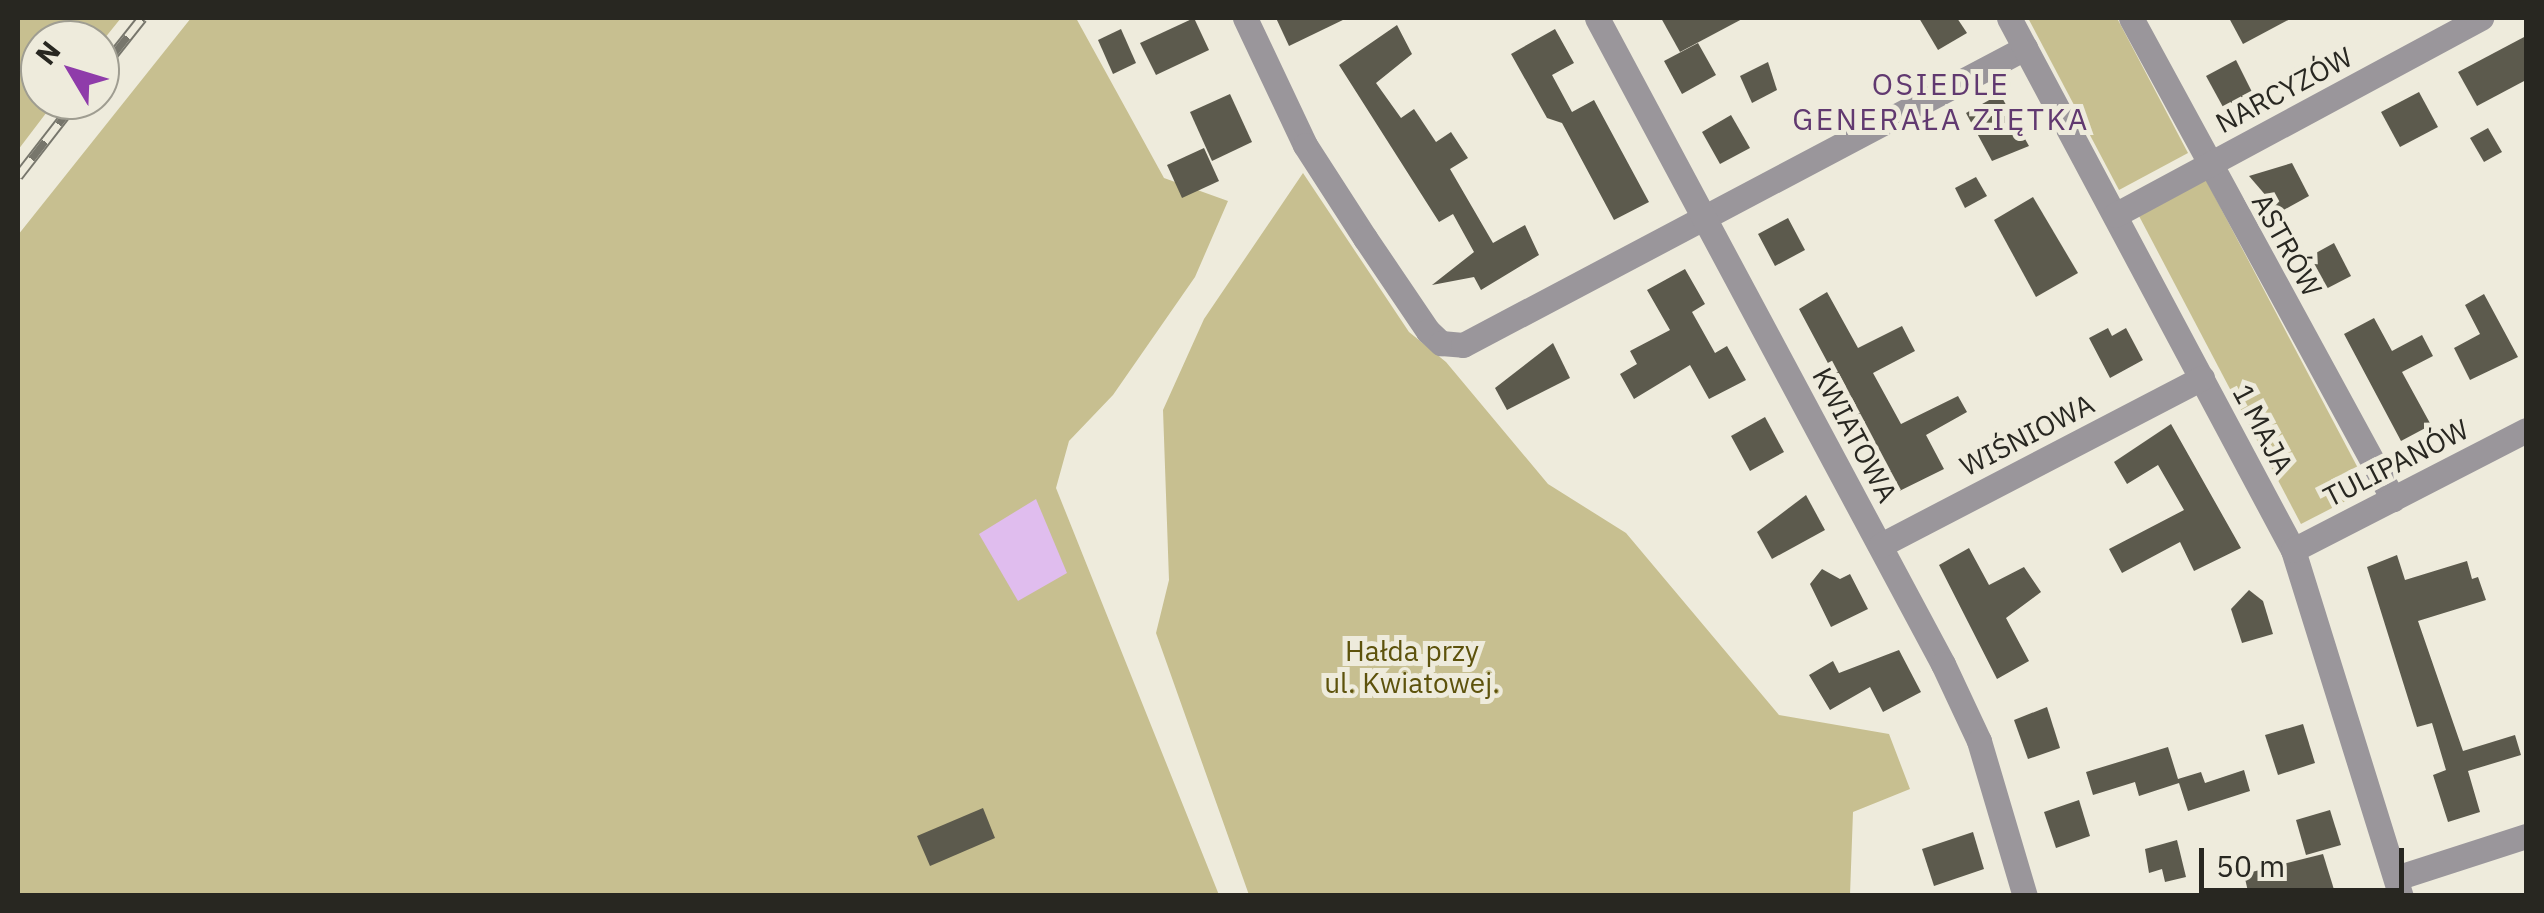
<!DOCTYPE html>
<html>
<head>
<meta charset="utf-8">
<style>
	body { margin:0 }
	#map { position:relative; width:2544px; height:913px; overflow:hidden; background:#eeebdc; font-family:"IBM Plex Sans",sans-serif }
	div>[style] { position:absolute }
	.green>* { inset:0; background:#c7bf90 }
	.water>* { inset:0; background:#e0bdee }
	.building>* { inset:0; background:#5c5a4d }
	.street>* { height:25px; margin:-12.5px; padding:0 12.5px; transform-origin:12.5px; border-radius:12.5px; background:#9a969b }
	.rail>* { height:11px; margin-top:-5.5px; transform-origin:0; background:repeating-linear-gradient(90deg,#eeebdc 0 22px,#77766c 0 44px); box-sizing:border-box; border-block:2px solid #77766c }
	span { translate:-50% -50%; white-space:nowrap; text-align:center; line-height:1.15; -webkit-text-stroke:10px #eeebdc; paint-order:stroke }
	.street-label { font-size:28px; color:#282721 }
	.park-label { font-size:28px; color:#5d520c }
	.neighbourhood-label { font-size:30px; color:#613970; letter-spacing:2.5px }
	.frame { position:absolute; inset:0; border:20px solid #282721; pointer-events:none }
	.north { position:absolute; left:20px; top:20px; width:100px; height:100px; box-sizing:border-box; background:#eeebdc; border:2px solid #9f9d91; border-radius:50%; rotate:308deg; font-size:28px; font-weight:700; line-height:40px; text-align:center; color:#282721 }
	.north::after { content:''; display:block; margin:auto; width:35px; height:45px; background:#8f3caa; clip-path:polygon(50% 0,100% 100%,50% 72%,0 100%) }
	.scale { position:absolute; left:2199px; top:848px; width:205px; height:45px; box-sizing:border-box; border:5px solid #282721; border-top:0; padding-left:12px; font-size:30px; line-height:35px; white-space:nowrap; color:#282721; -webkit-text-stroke:8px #eeebdc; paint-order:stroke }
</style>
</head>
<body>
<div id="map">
	<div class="green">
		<div style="clip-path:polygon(18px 18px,121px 18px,100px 44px,40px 40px,40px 100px,56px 100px,18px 150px)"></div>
		<div style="clip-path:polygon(191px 18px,1076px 18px,1164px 178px,1228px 201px,1195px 277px,1113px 395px,1069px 441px,1056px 488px,1219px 895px,18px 896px,18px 235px)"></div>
		<div style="clip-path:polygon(2028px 18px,2117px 18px,2188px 153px,2119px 190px)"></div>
		<div style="clip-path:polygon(1303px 173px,1409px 332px,1446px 362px,1548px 484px,1626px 533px,1779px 715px,1889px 734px,1910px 789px,1853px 812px,1850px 895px,1249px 895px,1156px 633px,1169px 580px,1163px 410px,1204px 319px)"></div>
		<div style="clip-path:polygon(2206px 180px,2369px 489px,2301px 524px,2139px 216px)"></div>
	</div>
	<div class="water">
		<div style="clip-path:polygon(1036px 499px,1067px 573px,1018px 601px,979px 534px)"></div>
	</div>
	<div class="building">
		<div style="clip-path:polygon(1194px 18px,1209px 50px,1156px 75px,1140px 43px)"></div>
		<div style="clip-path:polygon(1276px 18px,1347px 18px,1289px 46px)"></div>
		<div style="clip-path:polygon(1661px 18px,1744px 18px,1680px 52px)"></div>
		<div style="clip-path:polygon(1919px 18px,1957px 18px,1967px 33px,1938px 50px)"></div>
		<div style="clip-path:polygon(2229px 18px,2292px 18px,2243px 44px)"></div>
		<div style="clip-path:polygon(1397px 25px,1412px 54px,1376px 83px,1401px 118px,1414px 109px,1436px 142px,1451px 132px,1468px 158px,1450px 169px,1493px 243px,1525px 225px,1539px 255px,1481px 290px,1474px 277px,1432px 285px,1474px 252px,1453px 214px,1439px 222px,1339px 65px)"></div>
		<div style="clip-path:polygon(1121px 29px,1136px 63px,1113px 74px,1098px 40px)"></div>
		<div style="clip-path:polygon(1555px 29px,1574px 63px,1552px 75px,1572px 112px,1594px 100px,1649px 202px,1614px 220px,1562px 123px,1547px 118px,1511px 54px)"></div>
		<div style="clip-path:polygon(2526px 36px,2526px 80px,2477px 106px,2458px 72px)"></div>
		<div style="clip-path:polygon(1698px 43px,1716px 75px,1682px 94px,1664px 61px)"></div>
		<div style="clip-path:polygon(2236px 60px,2252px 92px,2223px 107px,2206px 76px)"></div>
		<div style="clip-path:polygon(1768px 62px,1777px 90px,1752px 103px,1740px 76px)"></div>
		<div style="clip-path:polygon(2419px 92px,2438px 127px,2400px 147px,2381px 112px)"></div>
		<div style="clip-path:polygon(1230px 94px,1252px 142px,1212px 161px,1190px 112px)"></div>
		<div style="clip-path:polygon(2000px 94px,2029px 146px,1992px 161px,1966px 113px)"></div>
		<div style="clip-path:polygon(1731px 115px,1750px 148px,1720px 164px,1702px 132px)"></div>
		<div style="clip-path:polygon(2488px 128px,2502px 152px,2484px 162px,2470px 138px)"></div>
		<div style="clip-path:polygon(1204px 148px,1219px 181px,1182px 198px,1167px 165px)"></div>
		<div style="clip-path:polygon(2292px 163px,2309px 196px,2280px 212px,2249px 176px)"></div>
		<div style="clip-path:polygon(1976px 177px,1987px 196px,1965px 208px,1955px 188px)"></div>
		<div style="clip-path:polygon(2033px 197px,2078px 273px,2036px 297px,1994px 220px)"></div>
		<div style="clip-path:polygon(1788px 218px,1805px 250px,1775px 266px,1758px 234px)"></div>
		<div style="clip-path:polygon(2334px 243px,2351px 276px,2322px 291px,2305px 259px)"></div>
		<div style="clip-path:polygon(1685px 269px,1705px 304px,1692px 312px,1715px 353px,1727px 346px,1746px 380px,1709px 399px,1690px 365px,1634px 399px,1620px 374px,1637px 364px,1630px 351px,1670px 330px,1647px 290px)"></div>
		<div style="clip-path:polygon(1827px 292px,1858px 348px,1902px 326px,1915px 351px,1873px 373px,1901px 424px,1958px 396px,1967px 412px,1926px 435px,1944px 469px,1875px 503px,1891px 481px,1799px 309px)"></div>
		<div style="clip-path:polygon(2484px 294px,2518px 357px,2470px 380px,2454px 348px,2480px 334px,2465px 305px)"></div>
		<div style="clip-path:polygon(2374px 318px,2392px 351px,2422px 335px,2433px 356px,2402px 372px,2431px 425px,2401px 441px,2344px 334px)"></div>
		<div style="clip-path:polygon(2108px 328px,2112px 336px,2126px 328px,2143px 360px,2110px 378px,2089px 338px)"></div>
		<div style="clip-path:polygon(1553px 343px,1570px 378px,1507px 410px,1495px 388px)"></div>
		<div style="clip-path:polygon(1765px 417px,1784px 452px,1750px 471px,1731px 436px)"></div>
		<div style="clip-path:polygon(2171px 424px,2241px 548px,2194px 571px,2180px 542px,2122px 573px,2109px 549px,2184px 510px,2158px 465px,2127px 484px,2114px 462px)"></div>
		<div style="clip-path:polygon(1806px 495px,1825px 530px,1772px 559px,1757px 532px)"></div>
		<div style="clip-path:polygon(1969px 548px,1989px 585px,2024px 567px,2041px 592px,2006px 618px,2029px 661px,1997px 679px,1939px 565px)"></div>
		<div style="clip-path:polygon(2397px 555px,2405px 580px,2467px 561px,2472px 579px,2478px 577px,2486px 600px,2418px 621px,2463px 751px,2515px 735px,2521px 755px,2468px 771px,2480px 812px,2448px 822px,2433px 775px,2446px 770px,2432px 723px,2417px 727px,2367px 567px)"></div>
		<div style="clip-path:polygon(1822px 569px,1840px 579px,1850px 574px,1868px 609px,1831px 627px,1810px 584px)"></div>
		<div style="clip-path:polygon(2249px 590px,2263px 601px,2273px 634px,2242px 643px,2231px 609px)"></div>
		<div style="clip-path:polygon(1899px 650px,1921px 692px,1883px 712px,1870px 687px,1830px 710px,1809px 675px,1833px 661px,1839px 673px)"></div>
		<div style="clip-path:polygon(2047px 707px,2060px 748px,2028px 759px,2014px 720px)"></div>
		<div style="clip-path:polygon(2303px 724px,2315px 763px,2278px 775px,2265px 735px)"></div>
		<div style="clip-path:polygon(2168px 747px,2178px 779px,2201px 772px,2205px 783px,2244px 770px,2250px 791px,2188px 811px,2179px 783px,2139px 796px,2135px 782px,2093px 795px,2086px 772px)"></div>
		<div style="clip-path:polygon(2079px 800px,2090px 836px,2056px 848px,2044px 812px)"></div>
		<div style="clip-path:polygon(983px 808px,995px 838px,930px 866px,917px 836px)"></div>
		<div style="clip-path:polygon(2330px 810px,2341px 845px,2306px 855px,2296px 820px)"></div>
		<div style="clip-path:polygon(1973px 832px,1984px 869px,1934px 886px,1922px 849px)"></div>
		<div style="clip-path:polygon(2177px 840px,2186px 877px,2165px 882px,2162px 869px,2149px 873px,2145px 849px)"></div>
		<div style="clip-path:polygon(2323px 854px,2336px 896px,2249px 896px,2244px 874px)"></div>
	</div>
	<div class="street">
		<div style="left:1245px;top:18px;width:140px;rotate:64.7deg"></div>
		<div style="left:1305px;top:145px;width:111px;rotate:57.2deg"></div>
		<div style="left:1365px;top:238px;width:112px;rotate:55.9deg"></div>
		<div style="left:1428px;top:331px;width:18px;rotate:43deg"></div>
		<div style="left:1441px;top:343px;width:22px;rotate:5deg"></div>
		<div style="left:1463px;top:345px;width:636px;rotate:-27.86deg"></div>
		<div style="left:1597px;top:18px;width:733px;rotate:61.83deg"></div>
		<div style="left:1943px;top:664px;width:85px;rotate:64.9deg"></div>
		<div style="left:1979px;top:741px;width:162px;rotate:73.5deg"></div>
		<div style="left:2009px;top:18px;width:603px;rotate:61.91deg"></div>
		<div style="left:2293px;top:550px;width:362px;rotate:72.7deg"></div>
		<div style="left:2131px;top:18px;width:548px;rotate:61.42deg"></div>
		<div style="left:2115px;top:215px;width:416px;rotate:-28.3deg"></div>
		<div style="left:1881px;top:545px;width:362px;rotate:-27.5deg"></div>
		<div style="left:2293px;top:550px;width:262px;rotate:-27.2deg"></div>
		<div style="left:2396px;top:878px;width:137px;rotate:-17.9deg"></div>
	</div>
	<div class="rail">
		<div style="left:100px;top:71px;width:68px;rotate:-51.6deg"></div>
		<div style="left:18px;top:176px;width:96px;rotate:-52.2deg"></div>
	</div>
	<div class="street-label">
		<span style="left:2284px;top:90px;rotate:-28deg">NARCYZÓW</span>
		<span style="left:2287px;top:245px;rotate:61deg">ASTRÓW</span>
		<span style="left:2263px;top:429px;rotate:62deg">1 MAJA</span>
		<span style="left:1855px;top:435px;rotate:62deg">KWIATOWA</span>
		<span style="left:2027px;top:435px;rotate:-27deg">WIŚNIOWA</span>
		<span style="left:2396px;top:463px;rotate:-27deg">TULIPANÓW</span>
	</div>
	<div class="park-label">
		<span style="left:1412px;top:667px">Hałda przy<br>ul. Kwiatowej.</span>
	</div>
	<div class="neighbourhood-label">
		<span style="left:1941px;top:101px">OSIEDLE<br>GENERAŁA ZIĘTKA</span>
	</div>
	<div class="frame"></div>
	<div class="north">N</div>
	<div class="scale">50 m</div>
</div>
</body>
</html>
